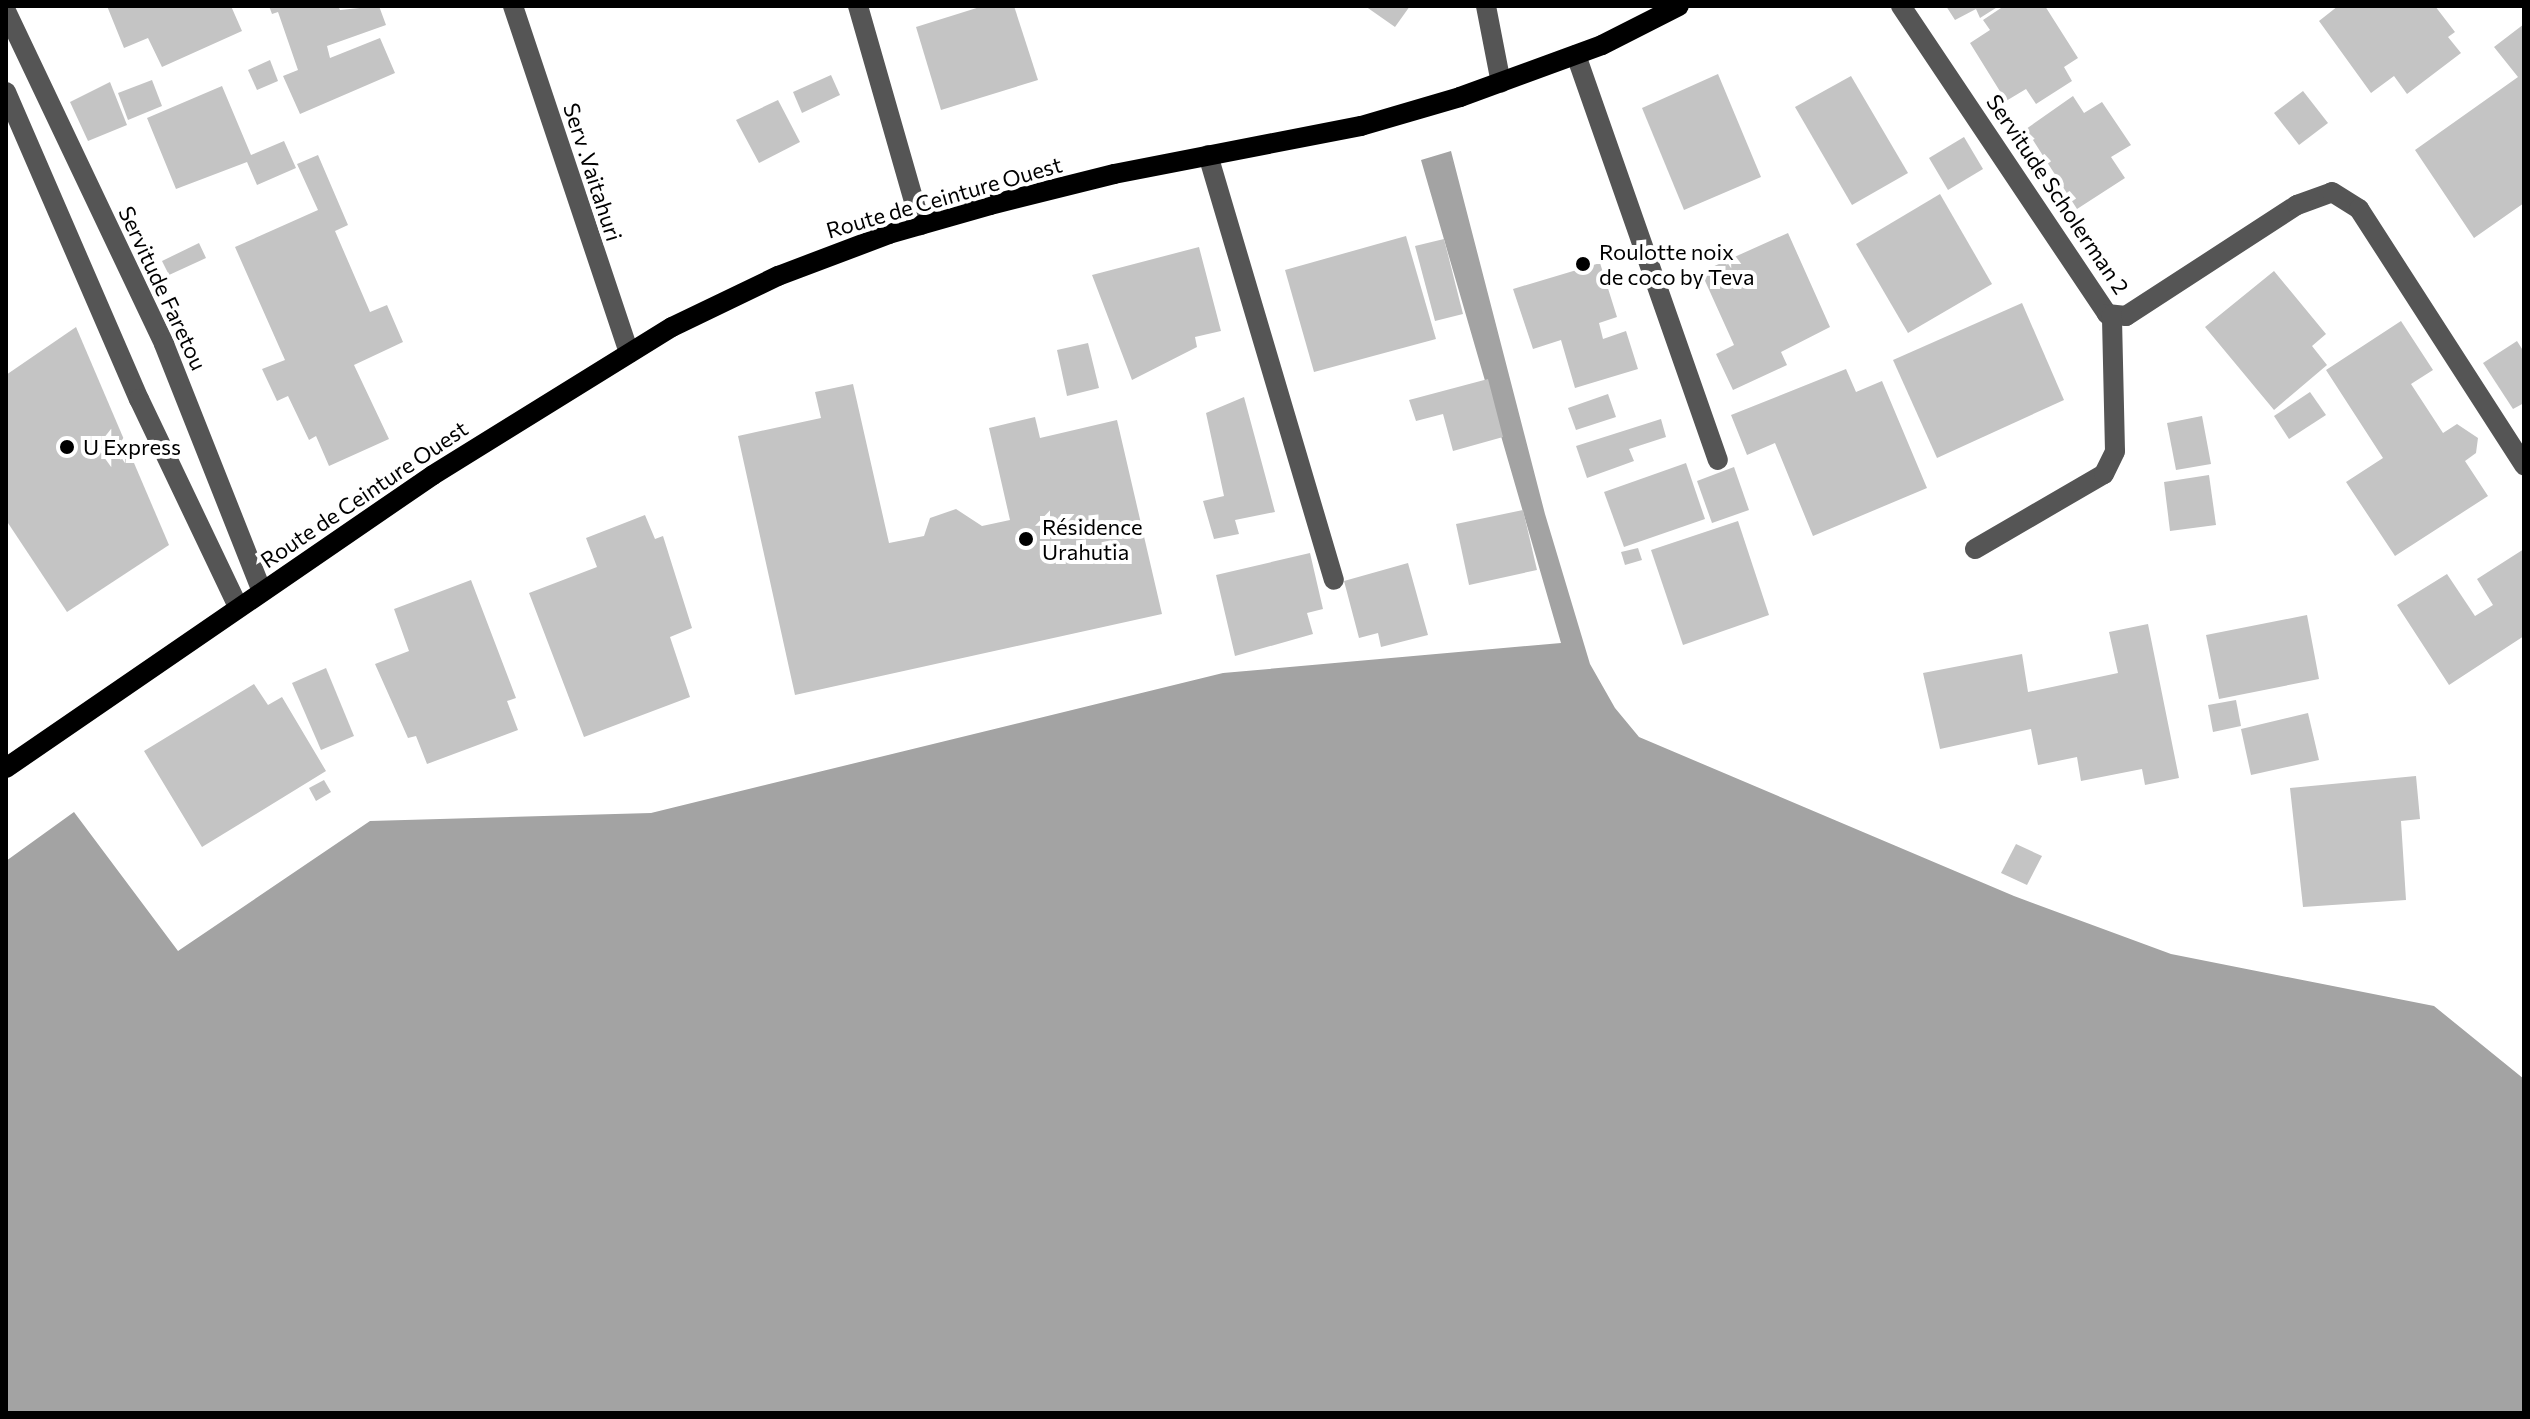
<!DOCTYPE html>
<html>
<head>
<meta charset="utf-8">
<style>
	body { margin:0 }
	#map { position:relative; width:2530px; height:1419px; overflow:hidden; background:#fff; font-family:Commissioner,sans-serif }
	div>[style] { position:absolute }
	.water>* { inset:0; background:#a3a3a3 }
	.building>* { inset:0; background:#c4c4c4 }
	.minor>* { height:20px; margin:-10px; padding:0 10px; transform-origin:10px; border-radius:10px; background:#555 }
	.major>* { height:20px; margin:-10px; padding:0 10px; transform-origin:10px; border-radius:10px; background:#000 }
	.dots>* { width:22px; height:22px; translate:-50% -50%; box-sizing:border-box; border:4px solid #fff; border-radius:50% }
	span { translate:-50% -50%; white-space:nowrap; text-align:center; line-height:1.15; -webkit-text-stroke:8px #fff; paint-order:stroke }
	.street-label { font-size:22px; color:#000 }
	.poi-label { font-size:22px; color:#000 }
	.left { translate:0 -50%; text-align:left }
	.frame { position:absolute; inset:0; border:8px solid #000; pointer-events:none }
</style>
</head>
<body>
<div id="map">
	<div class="water">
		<div style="clip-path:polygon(1451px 151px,1545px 514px,1590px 664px,1615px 708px,1639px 737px,2014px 896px,2171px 954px,2434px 1006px,2524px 1079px,2524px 1413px,6px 1413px,6px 861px,74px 812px,178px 951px,370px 821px,651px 813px,1223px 673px,1561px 643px,1421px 160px)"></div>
	</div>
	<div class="building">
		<div style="clip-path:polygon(107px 6px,231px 6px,242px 31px,162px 67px,148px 38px,124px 48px)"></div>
		<div style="clip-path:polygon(269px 6px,338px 6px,340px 10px,379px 6px,386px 25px,327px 46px,330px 58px,380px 38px,395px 73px,300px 114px,283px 76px,298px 70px,278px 12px,272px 14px)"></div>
		<div style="clip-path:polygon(983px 6px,1014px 6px,1038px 80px,941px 110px,916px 27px)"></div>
		<div style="clip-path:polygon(1365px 6px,1410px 6px,1395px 27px)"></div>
		<div style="clip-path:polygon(1946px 6px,1999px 6px,1980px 18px,1976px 9px,1955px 20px)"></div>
		<div style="clip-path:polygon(2004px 6px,2045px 6px,2078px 58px,2064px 67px,2072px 81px,2036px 104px,2026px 89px,2006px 101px,1970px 43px,1990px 30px,1983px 20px)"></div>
		<div style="clip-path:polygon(2338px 6px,2435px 6px,2455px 32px,2448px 37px,2461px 53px,2407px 94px,2394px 76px,2371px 93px,2319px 21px)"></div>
		<div style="clip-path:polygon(2524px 24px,2524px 203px,2474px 238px,2415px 150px,2518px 77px,2494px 47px)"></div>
		<div style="clip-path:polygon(270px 60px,278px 81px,257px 90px,248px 70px)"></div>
		<div style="clip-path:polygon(1718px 74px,1761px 177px,1684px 210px,1642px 108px)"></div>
		<div style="clip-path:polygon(831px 75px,840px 95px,802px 113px,793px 92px)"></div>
		<div style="clip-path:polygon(1851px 76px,1908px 173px,1852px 205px,1795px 107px)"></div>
		<div style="clip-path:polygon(152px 80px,162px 106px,128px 120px,118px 93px)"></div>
		<div style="clip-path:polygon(110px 82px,127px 125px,88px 141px,70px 102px)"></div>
		<div style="clip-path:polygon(222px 86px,251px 155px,284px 141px,296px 168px,257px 185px,247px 162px,176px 189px,147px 118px)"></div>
		<div style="clip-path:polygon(2303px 91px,2328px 123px,2299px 145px,2274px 113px)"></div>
		<div style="clip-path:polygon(2073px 96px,2084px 113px,2102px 102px,2131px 145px,2111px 157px,2125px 178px,2077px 209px,2026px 129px)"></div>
		<div style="clip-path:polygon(778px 100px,800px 142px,759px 163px,736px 120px)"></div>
		<div style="clip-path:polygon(1964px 137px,1983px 169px,1948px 190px,1929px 158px)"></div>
		<div style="clip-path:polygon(318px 155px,348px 225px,335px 231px,370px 312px,387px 305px,403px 342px,354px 365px,389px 439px,329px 466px,316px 436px,309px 440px,288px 396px,277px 401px,262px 369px,285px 360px,235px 247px,318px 210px,297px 164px)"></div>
		<div style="clip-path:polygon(1940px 194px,1992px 284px,1908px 333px,1856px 244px)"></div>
		<div style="clip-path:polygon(1788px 233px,1830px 327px,1781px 352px,1787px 365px,1733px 390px,1716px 354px,1734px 345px,1701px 272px)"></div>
		<div style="clip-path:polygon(1406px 236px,1436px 339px,1314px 372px,1285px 270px)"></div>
		<div style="clip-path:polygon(1444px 239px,1463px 314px,1435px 321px,1415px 246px)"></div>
		<div style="clip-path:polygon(199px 243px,206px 258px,169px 275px,162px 261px)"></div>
		<div style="clip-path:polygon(1199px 247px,1221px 331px,1195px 337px,1197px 347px,1132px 380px,1092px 275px)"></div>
		<div style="clip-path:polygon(1600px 263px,1617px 317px,1599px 323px,1603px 339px,1626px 331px,1638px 369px,1575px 388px,1561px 340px,1533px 349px,1513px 289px)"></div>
		<div style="clip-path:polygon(2274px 271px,2326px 334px,2312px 346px,2327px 365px,2274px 410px,2205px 327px)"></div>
		<div style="clip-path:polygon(2022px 303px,2064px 400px,1937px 458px,1893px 360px)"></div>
		<div style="clip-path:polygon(2401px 321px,2433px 370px,2411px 384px,2443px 433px,2457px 424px,2478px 438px,2476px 453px,2465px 461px,2488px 496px,2395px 556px,2346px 482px,2383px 458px,2326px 370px)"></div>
		<div style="clip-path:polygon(76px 327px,169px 545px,67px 612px,6px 520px,6px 375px)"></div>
		<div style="clip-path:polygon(2517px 341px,2524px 352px,2524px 403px,2513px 409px,2483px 363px)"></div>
		<div style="clip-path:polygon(1088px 343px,1099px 388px,1067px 396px,1057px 350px)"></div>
		<div style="clip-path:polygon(1846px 369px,1856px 392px,1882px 381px,1927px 488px,1813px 536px,1775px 443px,1747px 455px,1731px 415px)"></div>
		<div style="clip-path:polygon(1488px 379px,1503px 437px,1453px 451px,1443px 414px,1416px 421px,1409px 400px)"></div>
		<div style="clip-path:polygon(853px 384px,889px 543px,924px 536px,930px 518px,956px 509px,982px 526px,1010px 520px,989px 428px,1035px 417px,1040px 438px,1117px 420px,1162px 614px,795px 695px,738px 436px,821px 418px,815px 392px)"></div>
		<div style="clip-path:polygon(2310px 392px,2326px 415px,2289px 439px,2274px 416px)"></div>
		<div style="clip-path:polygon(1608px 394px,1616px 417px,1576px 430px,1568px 408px)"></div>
		<div style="clip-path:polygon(1244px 397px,1275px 512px,1235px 520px,1239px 534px,1214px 539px,1203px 501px,1224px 496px,1206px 413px)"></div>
		<div style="clip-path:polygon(2202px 416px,2211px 464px,2176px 470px,2167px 423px)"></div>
		<div style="clip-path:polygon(1661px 419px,1666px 437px,1629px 449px,1634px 461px,1587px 478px,1576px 446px)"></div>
		<div style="clip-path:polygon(1686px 463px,1705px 519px,1624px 547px,1604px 492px)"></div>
		<div style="clip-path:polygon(1734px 467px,1749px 510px,1712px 523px,1697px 481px)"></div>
		<div style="clip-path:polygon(2209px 475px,2216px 525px,2170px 531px,2164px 482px)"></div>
		<div style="clip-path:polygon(1523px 510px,1537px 570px,1469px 585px,1456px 524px)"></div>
		<div style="clip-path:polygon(645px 515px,655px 539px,663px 536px,692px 628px,670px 637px,690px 697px,584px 737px,529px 593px,597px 567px,586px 538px)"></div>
		<div style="clip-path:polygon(1738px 521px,1769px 615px,1683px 645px,1651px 550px)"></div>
		<div style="clip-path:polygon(1638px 548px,1642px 560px,1625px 565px,1621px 552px)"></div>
		<div style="clip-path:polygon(2524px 549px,2524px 636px,2449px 685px,2397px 605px,2447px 574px,2475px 616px,2493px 605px,2477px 579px)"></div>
		<div style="clip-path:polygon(1310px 553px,1323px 609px,1307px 613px,1313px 634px,1235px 656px,1216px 575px)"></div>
		<div style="clip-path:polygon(1408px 563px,1428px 635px,1381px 647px,1378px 633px,1359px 638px,1344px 581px)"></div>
		<div style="clip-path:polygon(471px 580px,516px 698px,507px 701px,518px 730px,427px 764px,416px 736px,408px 738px,375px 664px,409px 651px,394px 609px)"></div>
		<div style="clip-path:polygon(2307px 615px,2319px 679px,2219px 699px,2206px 635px)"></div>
		<div style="clip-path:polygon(2148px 624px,2179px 778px,2145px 785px,2142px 769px,2081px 781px,2077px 757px,2038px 765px,2031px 729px,1940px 749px,1923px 673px,2022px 654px,2028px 692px,2118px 673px,2109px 632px)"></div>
		<div style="clip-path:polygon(326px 668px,354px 736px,321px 750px,292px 683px)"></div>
		<div style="clip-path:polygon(254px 684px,268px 705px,282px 697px,326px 771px,202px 847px,144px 751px)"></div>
		<div style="clip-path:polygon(2236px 700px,2241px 726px,2213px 732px,2208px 705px)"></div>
		<div style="clip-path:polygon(2308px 713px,2319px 760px,2251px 775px,2241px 729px)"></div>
		<div style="clip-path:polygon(2416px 776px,2420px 819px,2401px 821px,2406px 900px,2303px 907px,2290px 788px)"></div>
		<div style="clip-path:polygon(324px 780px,331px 792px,316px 801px,309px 788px)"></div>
		<div style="clip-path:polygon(2016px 844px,2042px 856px,2027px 885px,2001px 873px)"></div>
	</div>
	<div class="minor">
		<div style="left:513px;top:6px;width:366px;rotate:71.5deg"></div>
		<div style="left:858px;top:6px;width:228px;rotate:74deg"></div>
		<div style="left:1486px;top:6px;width:78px;rotate:79deg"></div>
		<div style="left:1901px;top:6px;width:371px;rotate:56.2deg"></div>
		<div style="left:2107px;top:314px;width:19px;rotate:6deg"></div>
		<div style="left:2126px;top:316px;width:204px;rotate:-33deg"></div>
		<div style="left:2297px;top:205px;width:37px;rotate:-20deg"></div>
		<div style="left:2332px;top:192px;width:32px;rotate:32deg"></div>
		<div style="left:2359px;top:209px;width:305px;rotate:57.2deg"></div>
		<div style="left:6px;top:11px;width:369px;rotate:64.6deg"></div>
		<div style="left:164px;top:344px;width:266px;rotate:68.4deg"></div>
		<div style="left:1576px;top:55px;width:429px;rotate:70.7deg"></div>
		<div style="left:6px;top:92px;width:335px;rotate:66.6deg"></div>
		<div style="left:139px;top:399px;width:230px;rotate:64.5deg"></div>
		<div style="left:1208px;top:155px;width:443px;rotate:73.5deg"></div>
		<div style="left:1975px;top:549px;width:149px;rotate:-30.2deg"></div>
		<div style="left:2104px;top:474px;width:25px;rotate:-64deg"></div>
		<div style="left:2115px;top:451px;width:136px;rotate:-91.3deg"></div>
	</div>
	<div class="major">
		<div style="left:6px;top:768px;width:518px;rotate:-34.46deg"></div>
		<div style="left:433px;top:475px;width:281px;rotate:-31.8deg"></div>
		<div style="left:672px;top:327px;width:118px;rotate:-25.7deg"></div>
		<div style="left:778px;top:276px;width:119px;rotate:-20.7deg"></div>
		<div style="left:889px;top:234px;width:105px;rotate:-16deg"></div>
		<div style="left:990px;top:205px;width:128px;rotate:-14deg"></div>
		<div style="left:1114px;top:174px;width:252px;rotate:-11deg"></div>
		<div style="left:1361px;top:126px;width:103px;rotate:-16.3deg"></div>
		<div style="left:1460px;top:97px;width:151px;rotate:-20.1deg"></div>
		<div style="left:1602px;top:45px;width:86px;rotate:-26.9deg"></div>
	</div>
	<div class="dots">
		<div style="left:1583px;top:264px;background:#000"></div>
		<div style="left:67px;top:447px;background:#000"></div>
		<div style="left:1026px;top:539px;background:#000"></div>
	</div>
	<div class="street-label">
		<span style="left:593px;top:172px;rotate:72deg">Serv .Vaitahuri</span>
		<span style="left:2058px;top:194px;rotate:56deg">Servitude Scholerman 2</span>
		<span style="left:944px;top:197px;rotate:-16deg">Route de Ceinture Ouest</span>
		<span style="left:163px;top:288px;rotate:65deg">Servitude Faretou</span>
		<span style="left:364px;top:494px;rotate:-34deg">Route de Ceinture Ouest</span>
	</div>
	<div class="poi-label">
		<span class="left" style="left:1599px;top:264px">Roulotte noix<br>de coco by Teva</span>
		<span class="left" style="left:83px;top:447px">U Express</span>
		<span class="left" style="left:1042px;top:539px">Résidence<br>Urahutia</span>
	</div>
	<div class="frame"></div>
</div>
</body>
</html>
